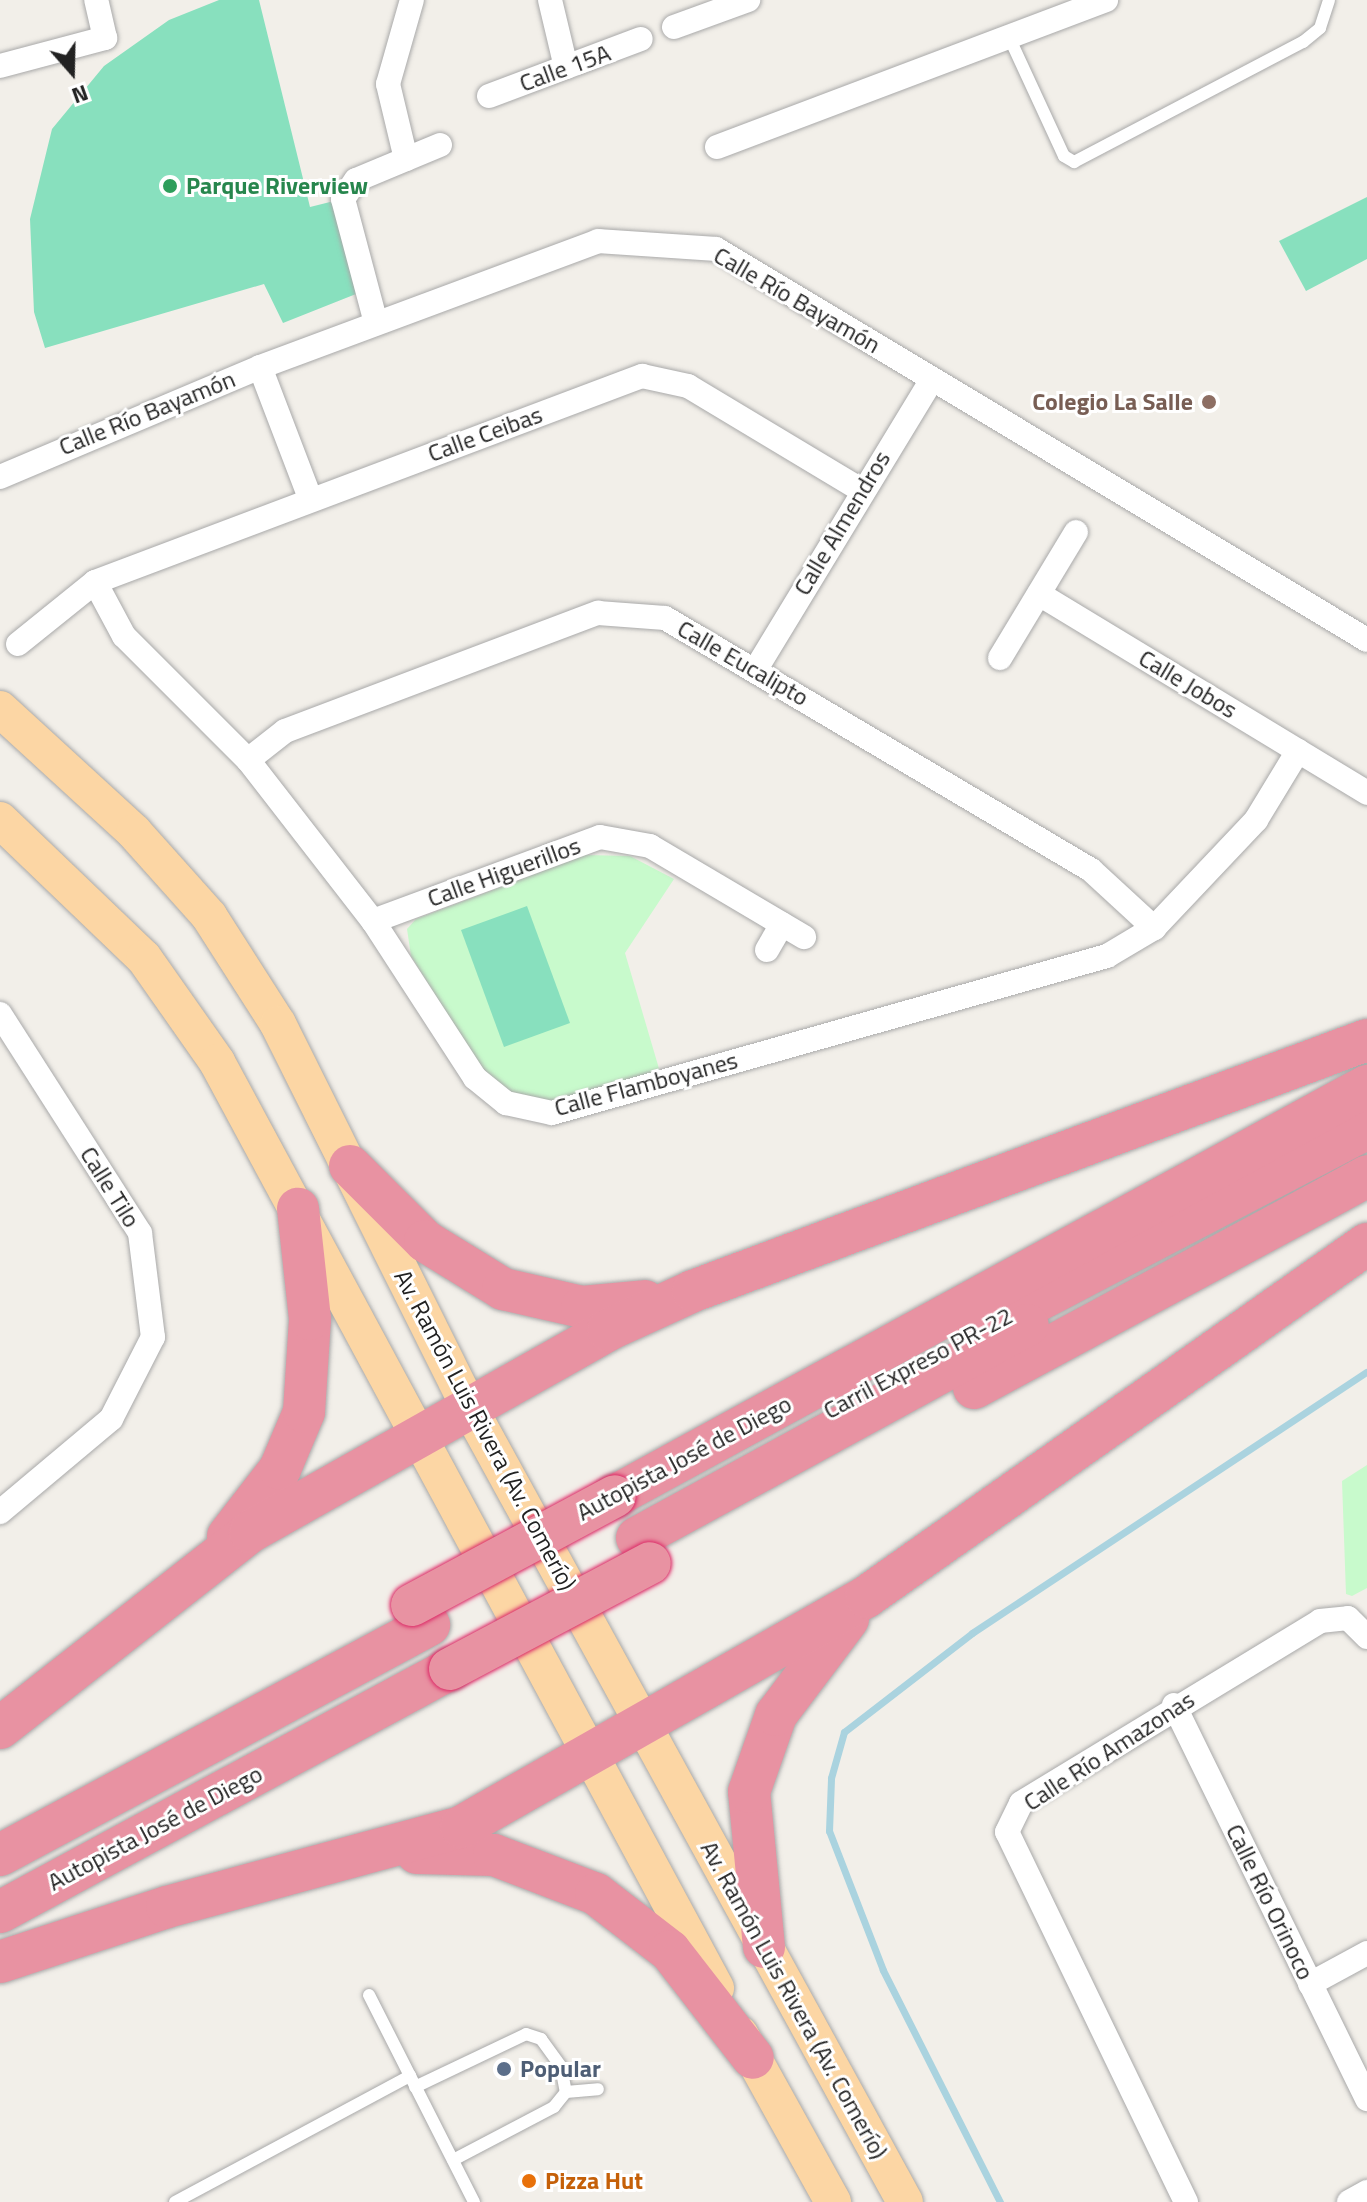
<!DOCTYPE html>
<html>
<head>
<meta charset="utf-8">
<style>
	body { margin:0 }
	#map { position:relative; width:1367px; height:2202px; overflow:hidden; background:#f2efe9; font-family:"Titillium Web",sans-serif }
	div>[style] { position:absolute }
	.park>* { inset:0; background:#c8facc }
	.pitch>* { inset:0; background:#88e0be }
	.stream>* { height:7px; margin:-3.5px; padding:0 3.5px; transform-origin:3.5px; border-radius:3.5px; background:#aad3df }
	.roads { filter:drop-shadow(0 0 2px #a9a9a9) drop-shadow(0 0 2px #a9a9a9) }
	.service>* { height:12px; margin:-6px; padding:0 6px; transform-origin:6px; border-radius:6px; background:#fff }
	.minor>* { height:24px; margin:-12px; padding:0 12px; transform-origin:12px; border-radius:12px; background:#fff }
	.primary>* { height:36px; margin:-18px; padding:0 18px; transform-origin:18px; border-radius:18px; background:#fcd6a4 }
	.motorway>* { height:42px; margin:-21px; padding:0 21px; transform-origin:21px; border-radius:21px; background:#e892a2 }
	.bridges { filter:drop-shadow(0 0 2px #dc2a67) drop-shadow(0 0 2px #dc2a67) }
	.motorway-bridge>* { height:42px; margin:-21px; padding:0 21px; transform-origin:21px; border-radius:21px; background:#e892a2 }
	.dots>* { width:22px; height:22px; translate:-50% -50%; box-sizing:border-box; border:4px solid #fff; border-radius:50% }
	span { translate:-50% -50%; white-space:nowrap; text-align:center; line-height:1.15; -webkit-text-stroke:6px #fff; paint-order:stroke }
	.street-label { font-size:24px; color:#222 }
	.leisure-label { font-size:24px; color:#27864d; font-weight:700 }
	.left { translate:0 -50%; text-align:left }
	.education-label { font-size:24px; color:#785e54; font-weight:700 }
	.right { translate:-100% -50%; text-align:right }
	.service-label { font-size:24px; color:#4e5e75; font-weight:700 }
	.food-label { font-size:24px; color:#c56008; font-weight:700 }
	.north { position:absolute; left:32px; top:32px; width:80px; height:80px; -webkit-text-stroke:6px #fff; paint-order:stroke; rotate:160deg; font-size:22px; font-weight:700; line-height:32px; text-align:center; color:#222 }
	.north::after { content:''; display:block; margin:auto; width:28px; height:36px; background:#222; clip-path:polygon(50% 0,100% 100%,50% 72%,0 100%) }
</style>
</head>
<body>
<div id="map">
	<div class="park">
		<div style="clip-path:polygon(585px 855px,630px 856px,674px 879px,625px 953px,660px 1072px,552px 1106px,505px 1090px,478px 1064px,411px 956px,407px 929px,416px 919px)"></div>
		<div style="clip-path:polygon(1367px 1465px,1367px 1588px,1352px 1596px,1346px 1594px,1342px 1481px)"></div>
	</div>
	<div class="pitch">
		<div style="clip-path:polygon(219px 0,259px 0,310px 207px,334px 201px,356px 294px,283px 323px,264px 284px,45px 348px,34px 312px,30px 219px,52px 129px,104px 66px,169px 20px)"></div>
		<div style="clip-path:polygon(1367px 197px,1367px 259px,1306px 291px,1279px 241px)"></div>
		<div style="clip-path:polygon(527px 906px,570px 1023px,504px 1047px,461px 930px)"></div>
	</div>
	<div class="stream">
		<div style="left:1000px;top:2202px;width:260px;rotate:-116.8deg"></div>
		<div style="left:883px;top:1970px;width:149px;rotate:-111.2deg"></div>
		<div style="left:829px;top:1831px;width:53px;rotate:-87.8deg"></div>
		<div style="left:831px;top:1778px;width:48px;rotate:-74.2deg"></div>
		<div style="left:844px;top:1732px;width:162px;rotate:-37.7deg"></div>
		<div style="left:972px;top:1633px;width:473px;rotate:-33.5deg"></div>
	</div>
	<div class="roads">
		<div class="service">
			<div style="left:1009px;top:37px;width:131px;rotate:65.2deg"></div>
			<div style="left:1064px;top:156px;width:12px;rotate:31deg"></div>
			<div style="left:1074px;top:162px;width:259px;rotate:-27.7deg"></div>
			<div style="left:1303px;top:42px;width:22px;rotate:-39deg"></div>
			<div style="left:1320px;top:28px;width:29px;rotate:-72deg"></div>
			<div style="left:369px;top:1995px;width:232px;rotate:63.1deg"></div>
			<div style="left:415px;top:2087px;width:123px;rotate:-25.5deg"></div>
			<div style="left:526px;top:2034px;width:16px;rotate:18deg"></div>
			<div style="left:541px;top:2039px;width:34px;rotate:54deg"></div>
			<div style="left:561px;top:2067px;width:25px;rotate:79deg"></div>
			<div style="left:566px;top:2092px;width:19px;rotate:129deg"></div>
			<div style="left:554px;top:2107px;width:114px;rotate:152.3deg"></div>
			<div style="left:566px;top:2092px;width:32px;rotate:-5deg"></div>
			<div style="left:175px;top:2202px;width:267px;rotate:-28.2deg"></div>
		</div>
		<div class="minor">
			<div style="left:550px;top:0;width:69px;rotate:76.6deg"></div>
			<div style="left:674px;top:27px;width:79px;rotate:-20deg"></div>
			<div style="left:0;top:66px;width:109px;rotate:-14.9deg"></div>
			<div style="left:105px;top:38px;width:39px;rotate:-103deg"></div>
			<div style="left:489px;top:96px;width:162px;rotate:-20.6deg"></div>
			<div style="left:717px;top:147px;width:416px;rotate:-20.7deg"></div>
			<div style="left:406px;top:159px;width:77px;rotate:-103.5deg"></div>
			<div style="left:388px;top:84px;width:87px;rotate:-74.1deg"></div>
			<div style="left:376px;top:323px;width:128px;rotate:-104.9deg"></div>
			<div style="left:343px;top:199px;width:23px;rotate:-56deg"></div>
			<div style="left:356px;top:180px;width:91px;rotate:-22.6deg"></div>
			<div style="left:260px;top:367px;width:140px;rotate:69.1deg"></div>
			<div style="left:0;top:477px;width:282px;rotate:-22.9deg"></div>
			<div style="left:260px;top:367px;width:361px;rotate:-20.4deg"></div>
			<div style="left:598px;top:241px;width:118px;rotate:3.9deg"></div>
			<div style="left:716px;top:249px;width:759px;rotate:30.99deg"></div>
			<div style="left:95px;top:582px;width:61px;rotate:61.8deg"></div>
			<div style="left:124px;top:636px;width:175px;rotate:45deg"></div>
			<div style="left:248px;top:760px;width:204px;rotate:52.2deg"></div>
			<div style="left:373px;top:921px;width:187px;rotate:57deg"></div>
			<div style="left:475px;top:1078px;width:40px;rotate:39deg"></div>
			<div style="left:506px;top:1103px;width:47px;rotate:12.3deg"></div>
			<div style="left:552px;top:1113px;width:577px;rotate:-15.8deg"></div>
			<div style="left:1107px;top:956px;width:55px;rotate:-30.8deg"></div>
			<div style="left:1154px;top:928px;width:149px;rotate:-46.6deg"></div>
			<div style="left:1256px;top:820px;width:81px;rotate:-58.7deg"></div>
			<div style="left:1039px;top:594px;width:384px;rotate:31.2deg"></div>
			<div style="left:18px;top:644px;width:99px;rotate:-38.8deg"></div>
			<div style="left:95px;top:582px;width:585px;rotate:-20.64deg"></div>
			<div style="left:642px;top:376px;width:47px;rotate:12.3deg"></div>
			<div style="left:688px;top:386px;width:202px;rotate:31deg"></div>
			<div style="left:1000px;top:658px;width:147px;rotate:-58.9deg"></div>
			<div style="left:756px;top:669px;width:339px;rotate:-58.7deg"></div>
			<div style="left:248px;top:760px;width:47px;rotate:-38.1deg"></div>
			<div style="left:285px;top:731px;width:335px;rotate:-20.7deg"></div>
			<div style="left:598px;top:613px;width:67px;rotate:4.3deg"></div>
			<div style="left:665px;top:618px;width:495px;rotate:30.6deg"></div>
			<div style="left:1091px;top:870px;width:86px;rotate:42.6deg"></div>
			<div style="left:373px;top:921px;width:242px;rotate:-20.3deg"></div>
			<div style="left:600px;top:837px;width:51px;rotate:10.2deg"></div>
			<div style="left:650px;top:846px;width:179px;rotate:30.6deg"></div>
			<div style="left:767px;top:950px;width:30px;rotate:-60deg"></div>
			<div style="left:0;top:1014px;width:260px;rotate:57.4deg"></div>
			<div style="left:140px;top:1233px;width:105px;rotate:82.9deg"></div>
			<div style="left:153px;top:1337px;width:92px;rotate:117.1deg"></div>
			<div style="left:111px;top:1419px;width:145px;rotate:140deg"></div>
			<div style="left:1174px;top:1705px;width:439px;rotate:63.9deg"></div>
			<div style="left:1310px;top:1984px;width:65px;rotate:-28.5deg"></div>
			<div style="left:1186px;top:2202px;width:411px;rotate:-115.8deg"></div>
			<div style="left:1007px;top:1832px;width:32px;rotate:-64deg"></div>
			<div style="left:1021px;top:1803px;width:350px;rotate:-31.3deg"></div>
			<div style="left:1320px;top:1621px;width:28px;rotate:-6deg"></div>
			<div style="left:1348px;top:1618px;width:27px;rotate:45deg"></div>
			<div style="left:1349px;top:2202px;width:21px;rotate:-29deg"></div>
		</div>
		<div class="primary">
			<div style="left:0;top:709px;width:182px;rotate:42.5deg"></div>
			<div style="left:134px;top:832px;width:113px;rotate:48.2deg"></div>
			<div style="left:209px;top:916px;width:128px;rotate:57.4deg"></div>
			<div style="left:278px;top:1024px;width:430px;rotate:63.5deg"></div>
			<div style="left:470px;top:1409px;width:904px;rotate:61.25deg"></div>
			<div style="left:0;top:820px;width:199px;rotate:43.8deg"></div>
			<div style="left:144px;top:958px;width:127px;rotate:54.9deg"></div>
			<div style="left:217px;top:1062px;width:1052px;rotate:61.68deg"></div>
			<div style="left:740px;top:2034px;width:192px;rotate:61deg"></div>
		</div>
		<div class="motorway">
			<div style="left:350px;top:1166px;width:106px;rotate:45deg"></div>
			<div style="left:425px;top:1241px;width:92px;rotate:31.6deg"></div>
			<div style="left:503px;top:1289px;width:81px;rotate:12.8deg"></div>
			<div style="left:582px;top:1307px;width:63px;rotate:-5.4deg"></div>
			<div style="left:989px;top:1326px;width:427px;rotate:-27.6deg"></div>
			<div style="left:974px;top:1388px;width:447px;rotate:-28.3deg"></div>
			<div style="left:615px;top:1496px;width:857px;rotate:-28.6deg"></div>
			<div style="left:228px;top:1536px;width:85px;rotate:-52.2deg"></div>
			<div style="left:280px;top:1469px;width:62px;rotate:-67.2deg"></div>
			<div style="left:304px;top:1412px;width:93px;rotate:-86.3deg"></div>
			<div style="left:310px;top:1319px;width:111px;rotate:-96.2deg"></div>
			<div style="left:637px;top:1538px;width:445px;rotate:-28.6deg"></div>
			<div style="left:0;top:1728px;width:318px;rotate:-38.1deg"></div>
			<div style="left:250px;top:1532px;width:411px;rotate:-29.4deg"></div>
			<div style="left:608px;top:1330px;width:94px;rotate:-24.6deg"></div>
			<div style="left:693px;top:1291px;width:719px;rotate:-20.43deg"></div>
			<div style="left:417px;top:1853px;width:77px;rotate:1.5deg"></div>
			<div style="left:494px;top:1855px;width:109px;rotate:20.9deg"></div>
			<div style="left:596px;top:1894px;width:93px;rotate:37.6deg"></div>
			<div style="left:670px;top:1951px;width:135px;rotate:52.2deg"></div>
			<div style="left:0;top:1855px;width:487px;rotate:-28.2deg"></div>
			<div style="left:0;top:1912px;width:511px;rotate:-28.37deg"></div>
			<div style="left:764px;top:1947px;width:156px;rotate:-95.5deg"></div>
			<div style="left:749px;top:1792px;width:82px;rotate:-70.7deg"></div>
			<div style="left:776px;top:1715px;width:120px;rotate:-53.1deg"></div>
			<div style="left:0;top:1962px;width:176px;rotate:-18.2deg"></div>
			<div style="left:167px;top:1907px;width:305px;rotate:-15.2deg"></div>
			<div style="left:461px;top:1827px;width:466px;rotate:-29.6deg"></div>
			<div style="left:866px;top:1597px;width:613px;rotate:-35.17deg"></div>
		</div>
	</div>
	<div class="bridges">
		<div class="motorway-bridge">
			<div style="left:412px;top:1605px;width:230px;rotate:-28.2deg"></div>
			<div style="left:450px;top:1669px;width:226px;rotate:-27.9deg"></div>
		</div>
	</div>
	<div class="dots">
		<div style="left:170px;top:186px;background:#2e9e5b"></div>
		<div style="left:1209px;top:402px;background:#8d6e63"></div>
		<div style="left:504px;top:2069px;background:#5c6f8a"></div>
		<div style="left:529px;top:2181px;background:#e8710a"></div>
	</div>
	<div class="street-label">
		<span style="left:565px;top:68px;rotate:-20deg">Calle 15A</span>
		<span style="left:797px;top:300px;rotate:30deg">Calle Río Bayamón</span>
		<span style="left:147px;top:413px;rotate:-22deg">Calle Río Bayamón</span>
		<span style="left:485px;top:434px;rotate:-20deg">Calle Ceibas</span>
		<span style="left:842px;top:523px;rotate:-59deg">Calle Almendros</span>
		<span style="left:743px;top:663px;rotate:30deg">Calle Eucalipto</span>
		<span style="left:1188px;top:684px;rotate:31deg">Calle Jobos</span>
		<span style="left:504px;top:872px;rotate:-20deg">Calle Higuerillos</span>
		<span style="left:646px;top:1084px;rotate:-15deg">Calle Flamboyanes</span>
		<span style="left:110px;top:1187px;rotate:58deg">Calle Tilo</span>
		<span style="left:918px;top:1363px;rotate:-28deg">Carril Expreso PR-22</span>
		<span style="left:485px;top:1430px;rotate:62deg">Av. Ramón Luis Rivera (Av. Comerío)</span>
		<span style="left:684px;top:1458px;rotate:-28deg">Autopista José de Diego</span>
		<span style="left:1109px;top:1751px;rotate:-33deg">Calle Río Amazonas</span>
		<span style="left:155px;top:1828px;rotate:-28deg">Autopista José de Diego</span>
		<span style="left:1270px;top:1902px;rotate:64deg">Calle Río Orinoco</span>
		<span style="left:794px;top:2000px;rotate:61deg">Av. Ramón Luis Rivera (Av. Comerío)</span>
	</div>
	<div class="leisure-label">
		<span class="left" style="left:186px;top:186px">Parque Riverview</span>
	</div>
	<div class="education-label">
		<span class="right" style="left:1193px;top:402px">Colegio La Salle</span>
	</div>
	<div class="service-label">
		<span class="left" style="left:520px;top:2069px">Popular</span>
	</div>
	<div class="food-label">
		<span class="left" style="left:545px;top:2181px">Pizza Hut</span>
	</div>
	<div class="north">N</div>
</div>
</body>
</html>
